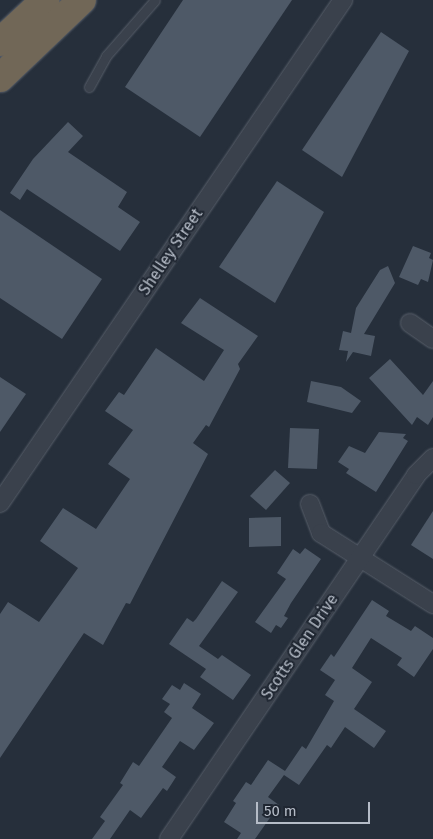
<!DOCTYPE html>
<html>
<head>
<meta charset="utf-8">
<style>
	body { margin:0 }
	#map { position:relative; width:433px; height:839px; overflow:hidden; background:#262f3b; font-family:"Fira Sans",sans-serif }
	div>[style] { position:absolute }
	.building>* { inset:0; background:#4e5967 }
	.roads { filter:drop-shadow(0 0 1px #585f6a) drop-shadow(0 0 1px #585f6a) }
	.service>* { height:9px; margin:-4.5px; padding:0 4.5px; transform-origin:4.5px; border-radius:4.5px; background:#3a414c }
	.minor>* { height:18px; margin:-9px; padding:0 9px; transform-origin:9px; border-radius:9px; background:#3a414c }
	.motorway>* { height:28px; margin:-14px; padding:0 14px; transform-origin:14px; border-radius:14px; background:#716757 }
	span { translate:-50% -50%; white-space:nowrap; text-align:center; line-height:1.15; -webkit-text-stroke:4px #1f2631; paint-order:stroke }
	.street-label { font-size:16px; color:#b5bcc7 }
	.scale { position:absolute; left:256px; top:802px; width:114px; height:22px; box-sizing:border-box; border:2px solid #b5bcc7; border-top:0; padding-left:6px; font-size:15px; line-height:18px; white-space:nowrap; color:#b5bcc7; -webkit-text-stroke:4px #1f2631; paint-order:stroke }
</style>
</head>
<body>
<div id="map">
	<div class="building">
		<div style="clip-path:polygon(183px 0,292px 0,200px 137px,125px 87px)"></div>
		<div style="clip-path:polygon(381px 32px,409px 51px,342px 177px,302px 150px)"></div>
		<div style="clip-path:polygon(68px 122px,83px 136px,68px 152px,127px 192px,118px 207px,140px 222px,120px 251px,27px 189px,20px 200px,10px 193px,33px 159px)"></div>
		<div style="clip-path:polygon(277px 181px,324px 212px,275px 303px,219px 267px)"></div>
		<div style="clip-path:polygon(0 210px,102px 279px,62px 339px,0 298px)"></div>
		<div style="clip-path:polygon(413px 246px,431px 253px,429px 258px,433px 260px,428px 282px,421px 279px,418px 285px,399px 277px)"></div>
		<div style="clip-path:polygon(388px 266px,395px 283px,364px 334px,375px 336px,371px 356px,353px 352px,346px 362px,348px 351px,339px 350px,343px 331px,351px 333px,356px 308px,380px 270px)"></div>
		<div style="clip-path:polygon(200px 298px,258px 336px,238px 364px,240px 369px,209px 427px,206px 425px,193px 443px,208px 454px,130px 604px,126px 603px,103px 645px,84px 633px,0 758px,0 614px,8px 602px,39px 622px,78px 568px,40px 541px,63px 508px,96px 529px,130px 479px,108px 464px,133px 430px,105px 411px,119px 392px,124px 395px,156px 348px,204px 381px,224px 350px,181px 323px)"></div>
		<div style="clip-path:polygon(390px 359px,423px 395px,433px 381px,433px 417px,428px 425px,417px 417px,412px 425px,369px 378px)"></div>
		<div style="clip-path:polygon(0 377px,26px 394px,0 432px)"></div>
		<div style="clip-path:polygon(311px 381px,341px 387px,361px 401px,352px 413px,307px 402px)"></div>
		<div style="clip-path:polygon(290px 428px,319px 429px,317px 469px,288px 468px)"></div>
		<div style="clip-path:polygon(379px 432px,406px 434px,403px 438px,408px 441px,376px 492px,346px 473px,349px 469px,338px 462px,349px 446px,365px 453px)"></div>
		<div style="clip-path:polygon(275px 470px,290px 483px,266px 510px,250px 496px)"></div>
		<div style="clip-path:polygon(433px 511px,433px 559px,411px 545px)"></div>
		<div style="clip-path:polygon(281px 517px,281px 546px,249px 547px,249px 518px)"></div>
		<div style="clip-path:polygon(305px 548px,321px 559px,291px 603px,284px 616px,288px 618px,281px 628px,276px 625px,271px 633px,255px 622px,286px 579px,277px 573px,293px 549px,300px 554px)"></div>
		<div style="clip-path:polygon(222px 581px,238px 592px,199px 646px,218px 659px,222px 655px,251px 675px,233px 700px,200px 677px,206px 669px,169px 644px,187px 618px,193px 622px,196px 619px)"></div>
		<div style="clip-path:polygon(372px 600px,389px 611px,386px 616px,411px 631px,415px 626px,433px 638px,433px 649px,414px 677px,397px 665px,402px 658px,371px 638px,352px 668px,372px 682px,354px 709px,386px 731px,374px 748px,345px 727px,331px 748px,327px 745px,299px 785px,284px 775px,268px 797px,279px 805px,255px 839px,237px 839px,241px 833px,224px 822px,236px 803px,233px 801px,246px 782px,251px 785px,268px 760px,285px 771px,302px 746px,306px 749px,334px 701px,325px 695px,335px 680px,320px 670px,331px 654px,334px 657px)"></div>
		<div style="clip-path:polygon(184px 683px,201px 694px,192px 708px,214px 723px,194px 750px,180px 741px,162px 767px,176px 777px,167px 791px,163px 788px,141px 818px,130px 810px,110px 839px,92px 839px,105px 821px,100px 817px,123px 785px,120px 783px,133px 762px,139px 766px,172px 718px,164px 712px,170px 704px,162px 699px,172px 685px,180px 690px)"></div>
	</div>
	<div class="roads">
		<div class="service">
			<div style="left:89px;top:87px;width:35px;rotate:-61deg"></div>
			<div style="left:106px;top:56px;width:74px;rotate:-48.8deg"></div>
		</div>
		<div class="minor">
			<div style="left:410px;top:323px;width:28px;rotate:35deg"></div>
			<div style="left:0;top:503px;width:609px;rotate:-55.71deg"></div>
			<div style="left:310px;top:504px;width:31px;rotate:69deg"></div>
			<div style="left:321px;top:533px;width:133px;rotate:32.4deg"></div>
			<div style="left:169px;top:839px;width:440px;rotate:-55.8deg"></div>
			<div style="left:416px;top:475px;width:24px;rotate:-45deg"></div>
		</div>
		<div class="motorway">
			<div style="left:0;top:42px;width:62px;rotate:-43deg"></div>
			<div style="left:0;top:78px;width:113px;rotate:-43.6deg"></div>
		</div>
	</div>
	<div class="street-label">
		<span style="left:171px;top:252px;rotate:-56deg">Shelley Street</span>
		<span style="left:300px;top:647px;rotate:-56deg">Scotts Glen Drive</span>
	</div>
	<div class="scale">50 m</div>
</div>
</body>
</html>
